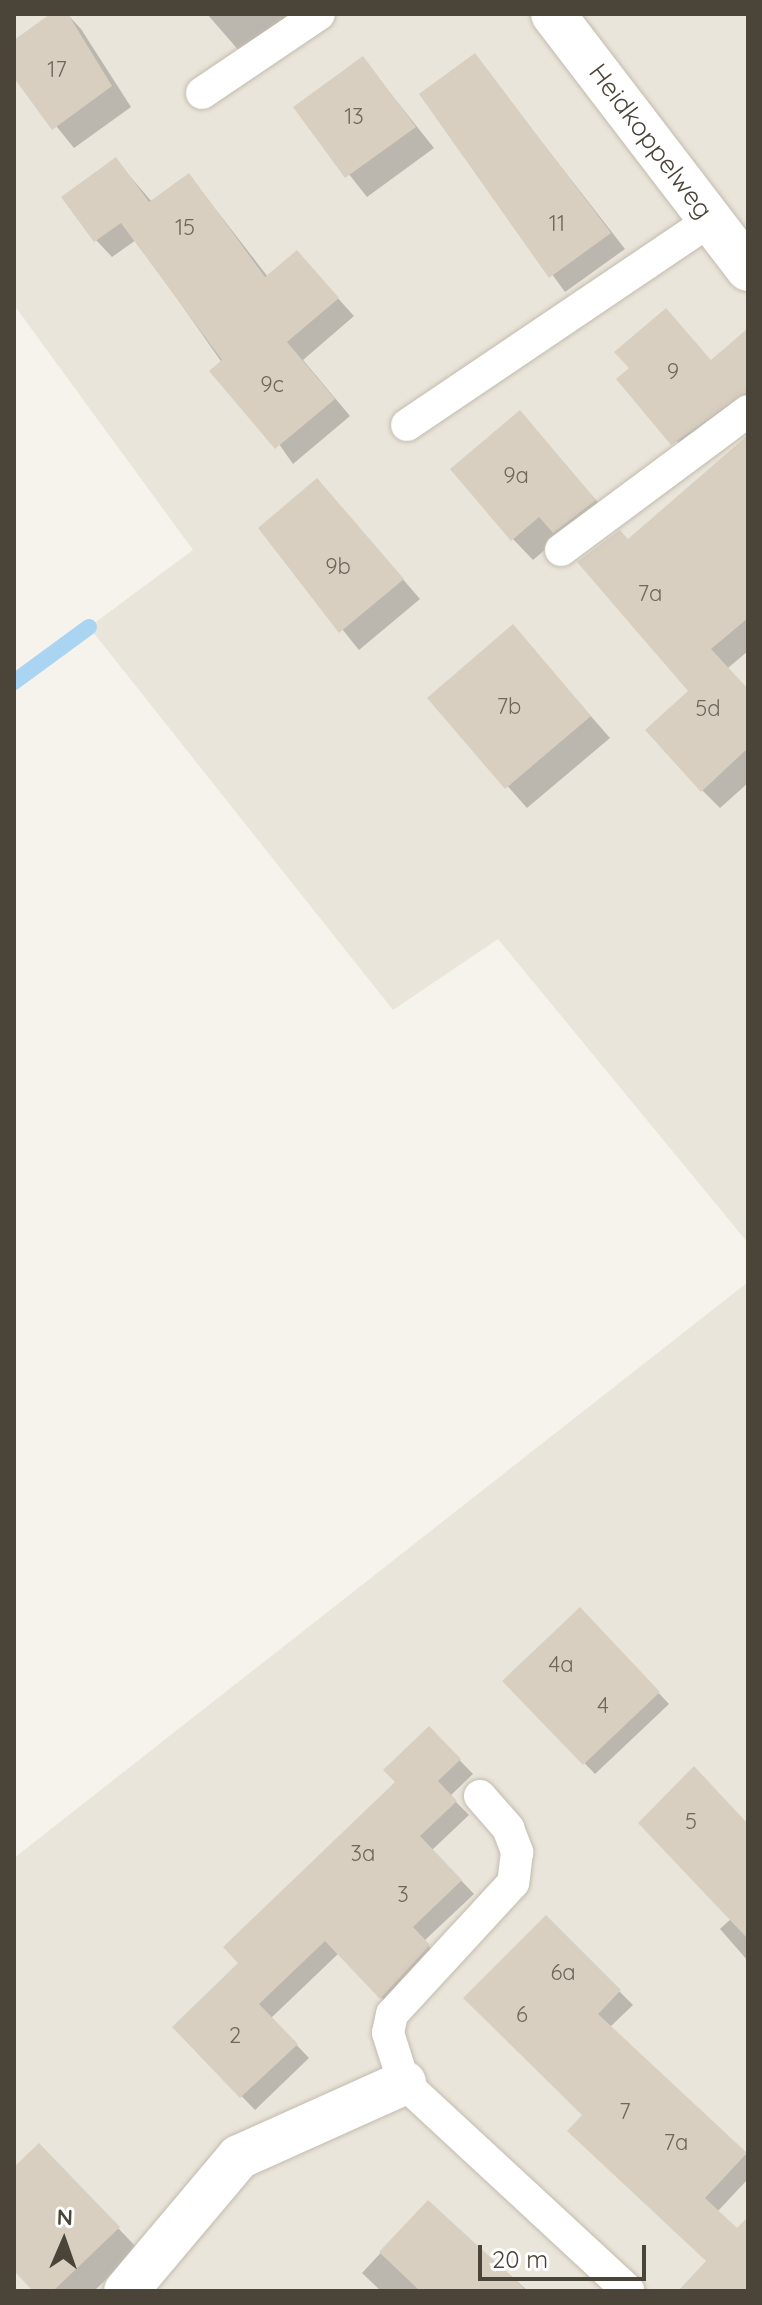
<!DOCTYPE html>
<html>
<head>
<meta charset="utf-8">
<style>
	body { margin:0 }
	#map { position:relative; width:762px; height:2305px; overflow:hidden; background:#f6f3ec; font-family:Quicksand,sans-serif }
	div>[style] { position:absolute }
	.residential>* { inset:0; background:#eae5da }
	.shadow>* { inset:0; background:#0003 }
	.stream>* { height:16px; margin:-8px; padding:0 8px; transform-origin:8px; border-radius:8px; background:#a9d4f2 }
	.building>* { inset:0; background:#d8cfc1 }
	.roads { filter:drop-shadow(0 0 2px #c2bbae) drop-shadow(0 0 2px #c2bbae) }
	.service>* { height:32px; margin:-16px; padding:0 16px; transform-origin:16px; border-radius:16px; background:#fff }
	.minor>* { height:44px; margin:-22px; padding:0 22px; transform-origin:22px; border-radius:22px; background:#fff }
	span { translate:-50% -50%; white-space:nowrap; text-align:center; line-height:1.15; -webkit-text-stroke:8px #fff; paint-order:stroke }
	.number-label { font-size:22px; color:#6e675b }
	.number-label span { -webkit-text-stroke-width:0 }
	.street-label { font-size:26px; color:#4b4439 }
	.frame { position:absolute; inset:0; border:16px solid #4b4439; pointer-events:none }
	.north { position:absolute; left:24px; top:2201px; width:80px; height:80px; -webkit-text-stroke:6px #fff; paint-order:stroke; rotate:2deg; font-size:22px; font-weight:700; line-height:32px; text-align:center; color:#4b4439 }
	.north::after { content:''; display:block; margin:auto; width:28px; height:36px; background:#4b4439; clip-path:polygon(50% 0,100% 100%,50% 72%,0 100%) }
	.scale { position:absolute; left:478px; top:2245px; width:168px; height:36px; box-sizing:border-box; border:4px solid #4b4439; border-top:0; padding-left:10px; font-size:24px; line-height:28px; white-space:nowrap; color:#4b4439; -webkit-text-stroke:6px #fff; paint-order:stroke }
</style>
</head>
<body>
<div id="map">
	<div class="residential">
		<div style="clip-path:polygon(14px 14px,748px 14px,748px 1243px,498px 939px,393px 1010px,89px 627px,193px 550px,14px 305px)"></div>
		<div style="clip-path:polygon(748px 1282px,748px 2291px,14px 2291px,14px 1858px)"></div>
	</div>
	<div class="shadow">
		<div style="clip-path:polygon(54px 14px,67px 14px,81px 29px,131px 107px,74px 148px,14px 74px,14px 43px)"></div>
		<div style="clip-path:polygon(207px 14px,294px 14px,241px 53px)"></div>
		<div style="clip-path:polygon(474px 55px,625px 249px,565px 292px,421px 94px)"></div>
		<div style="clip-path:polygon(363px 59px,434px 148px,367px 197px,296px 107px)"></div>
		<div style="clip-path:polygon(116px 160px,152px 202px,189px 175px,268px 277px,297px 253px,354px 316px,303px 360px,350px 416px,293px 464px,136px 240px,112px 257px,96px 240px)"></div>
		<div style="clip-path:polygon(666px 311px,712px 362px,748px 351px,748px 421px,690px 461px,631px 369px)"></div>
		<div style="clip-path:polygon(520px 412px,614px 521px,560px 537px,533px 560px,513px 539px)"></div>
		<div style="clip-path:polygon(748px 437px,748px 651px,728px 668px,748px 690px,748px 783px,720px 808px,702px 790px,690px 691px,629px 541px)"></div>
		<div style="clip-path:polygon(317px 480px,420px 599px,359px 650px,261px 529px)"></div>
		<div style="clip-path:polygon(513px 627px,610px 738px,527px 808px,430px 698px)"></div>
		<div style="clip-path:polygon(580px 1610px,669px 1704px,595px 1774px,505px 1681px)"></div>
		<div style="clip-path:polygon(429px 1729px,473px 1774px,450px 1796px,469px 1815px,432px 1850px,474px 1894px,424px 1941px,442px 1960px,394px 2011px,339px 1953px,271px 2018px,309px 2058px,255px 2110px,175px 2027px,241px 1963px,398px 1782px)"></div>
		<div style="clip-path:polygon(748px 1827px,748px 1961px,720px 1929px,732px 1918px)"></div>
		<div style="clip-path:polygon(546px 1918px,633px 2005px,610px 2027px,748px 2157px,748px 2179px,717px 2212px,748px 2241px,748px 2291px,681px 2291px,708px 2262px,585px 2115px)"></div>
		<div style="clip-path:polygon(59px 2166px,138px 2249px,94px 2291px,36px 2291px,14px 2268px,14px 2170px)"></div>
		<div style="clip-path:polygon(428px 2202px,528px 2291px,381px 2291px,362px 2273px)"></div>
	</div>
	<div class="stream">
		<div style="left:14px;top:682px;width:93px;rotate:-36.3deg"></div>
	</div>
	<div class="building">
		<div style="clip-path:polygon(50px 14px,68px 14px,112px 86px,52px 130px,14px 78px,14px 40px)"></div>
		<div style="clip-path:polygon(475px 53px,611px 233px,549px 278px,419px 94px)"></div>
		<div style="clip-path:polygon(363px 56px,416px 127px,345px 178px,293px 107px)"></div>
		<div style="clip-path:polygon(116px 157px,149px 202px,189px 173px,265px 277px,297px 250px,339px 298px,287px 342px,335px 399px,275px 449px,209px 371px,222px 360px,121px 223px,94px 242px,61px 197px)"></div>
		<div style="clip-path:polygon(666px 308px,711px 360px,748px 328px,748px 392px,671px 445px,616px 379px,629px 368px,614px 352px)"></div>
		<div style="clip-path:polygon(520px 410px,596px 500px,553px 533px,539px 517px,511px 541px,450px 469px)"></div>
		<div style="clip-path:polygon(748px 435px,748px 618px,711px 649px,748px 689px,748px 748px,701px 792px,645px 730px,688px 691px,577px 562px,620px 530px,628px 539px)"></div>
		<div style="clip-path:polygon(317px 478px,404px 579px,339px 633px,258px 528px)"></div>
		<div style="clip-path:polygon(513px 624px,591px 716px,505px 789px,427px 698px)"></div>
		<div style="clip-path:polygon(580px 1607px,660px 1692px,583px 1765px,502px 1681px)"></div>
		<div style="clip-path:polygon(429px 1726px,461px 1759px,438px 1781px,457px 1801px,420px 1836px,462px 1880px,413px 1927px,430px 1945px,380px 1999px,325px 1941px,259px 2004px,298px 2044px,240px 2098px,172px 2027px,238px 1963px,223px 1947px,395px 1782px,383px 1770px)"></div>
		<div style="clip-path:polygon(694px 1766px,748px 1824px,748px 1939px,638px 1823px)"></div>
		<div style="clip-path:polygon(546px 1915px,621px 1990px,598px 2014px,747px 2153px,705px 2198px,737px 2228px,748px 2217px,748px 2291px,678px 2291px,706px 2261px,567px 2131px,582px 2115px,463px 1998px)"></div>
		<div style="clip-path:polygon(39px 2143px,120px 2227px,53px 2291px,33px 2291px,14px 2271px,14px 2167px)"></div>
		<div style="clip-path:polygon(428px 2200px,527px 2291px,420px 2291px,379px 2252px)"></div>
	</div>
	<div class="roads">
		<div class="service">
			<div style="left:202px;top:93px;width:141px;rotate:-34deg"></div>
			<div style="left:407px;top:425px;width:367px;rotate:-34deg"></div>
			<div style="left:561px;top:550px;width:233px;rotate:-36.6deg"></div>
			<div style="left:480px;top:1796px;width:43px;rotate:48.8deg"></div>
			<div style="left:508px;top:1828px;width:26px;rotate:69deg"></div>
			<div style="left:517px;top:1852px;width:31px;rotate:97deg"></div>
			<div style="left:513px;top:1883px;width:178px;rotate:132.7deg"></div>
			<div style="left:392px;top:2014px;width:19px;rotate:102deg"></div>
			<div style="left:388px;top:2033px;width:52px;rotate:72.3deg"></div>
			<div style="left:404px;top:2083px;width:306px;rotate:42.8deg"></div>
		</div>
		<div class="minor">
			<div style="left:553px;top:14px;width:321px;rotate:52.6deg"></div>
			<div style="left:126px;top:2291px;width:175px;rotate:-49.9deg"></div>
			<div style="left:239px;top:2157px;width:181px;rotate:-24.2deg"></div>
		</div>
	</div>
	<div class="number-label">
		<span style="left:57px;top:70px">17</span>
		<span style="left:354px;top:117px">13</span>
		<span style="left:557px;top:224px">11</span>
		<span style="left:185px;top:228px">15</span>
		<span style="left:673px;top:372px">9</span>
		<span style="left:272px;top:385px">9c</span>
		<span style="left:516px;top:476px">9a</span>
		<span style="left:338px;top:567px">9b</span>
		<span style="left:650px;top:594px">7a</span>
		<span style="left:509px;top:707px">7b</span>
		<span style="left:708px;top:709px">5d</span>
		<span style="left:561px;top:1665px">4a</span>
		<span style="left:603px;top:1706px">4</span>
		<span style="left:691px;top:1822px">5</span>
		<span style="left:363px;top:1854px">3a</span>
		<span style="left:403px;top:1895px">3</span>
		<span style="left:563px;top:1973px">6a</span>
		<span style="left:522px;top:2015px">6</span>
		<span style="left:235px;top:2036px">2</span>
		<span style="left:625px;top:2112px">7</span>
		<span style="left:676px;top:2143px">7a</span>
	</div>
	<div class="street-label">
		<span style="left:651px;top:141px;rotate:53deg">Heidkoppelweg</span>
	</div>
	<div class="frame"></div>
	<div class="north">N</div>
	<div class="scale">20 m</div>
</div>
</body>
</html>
